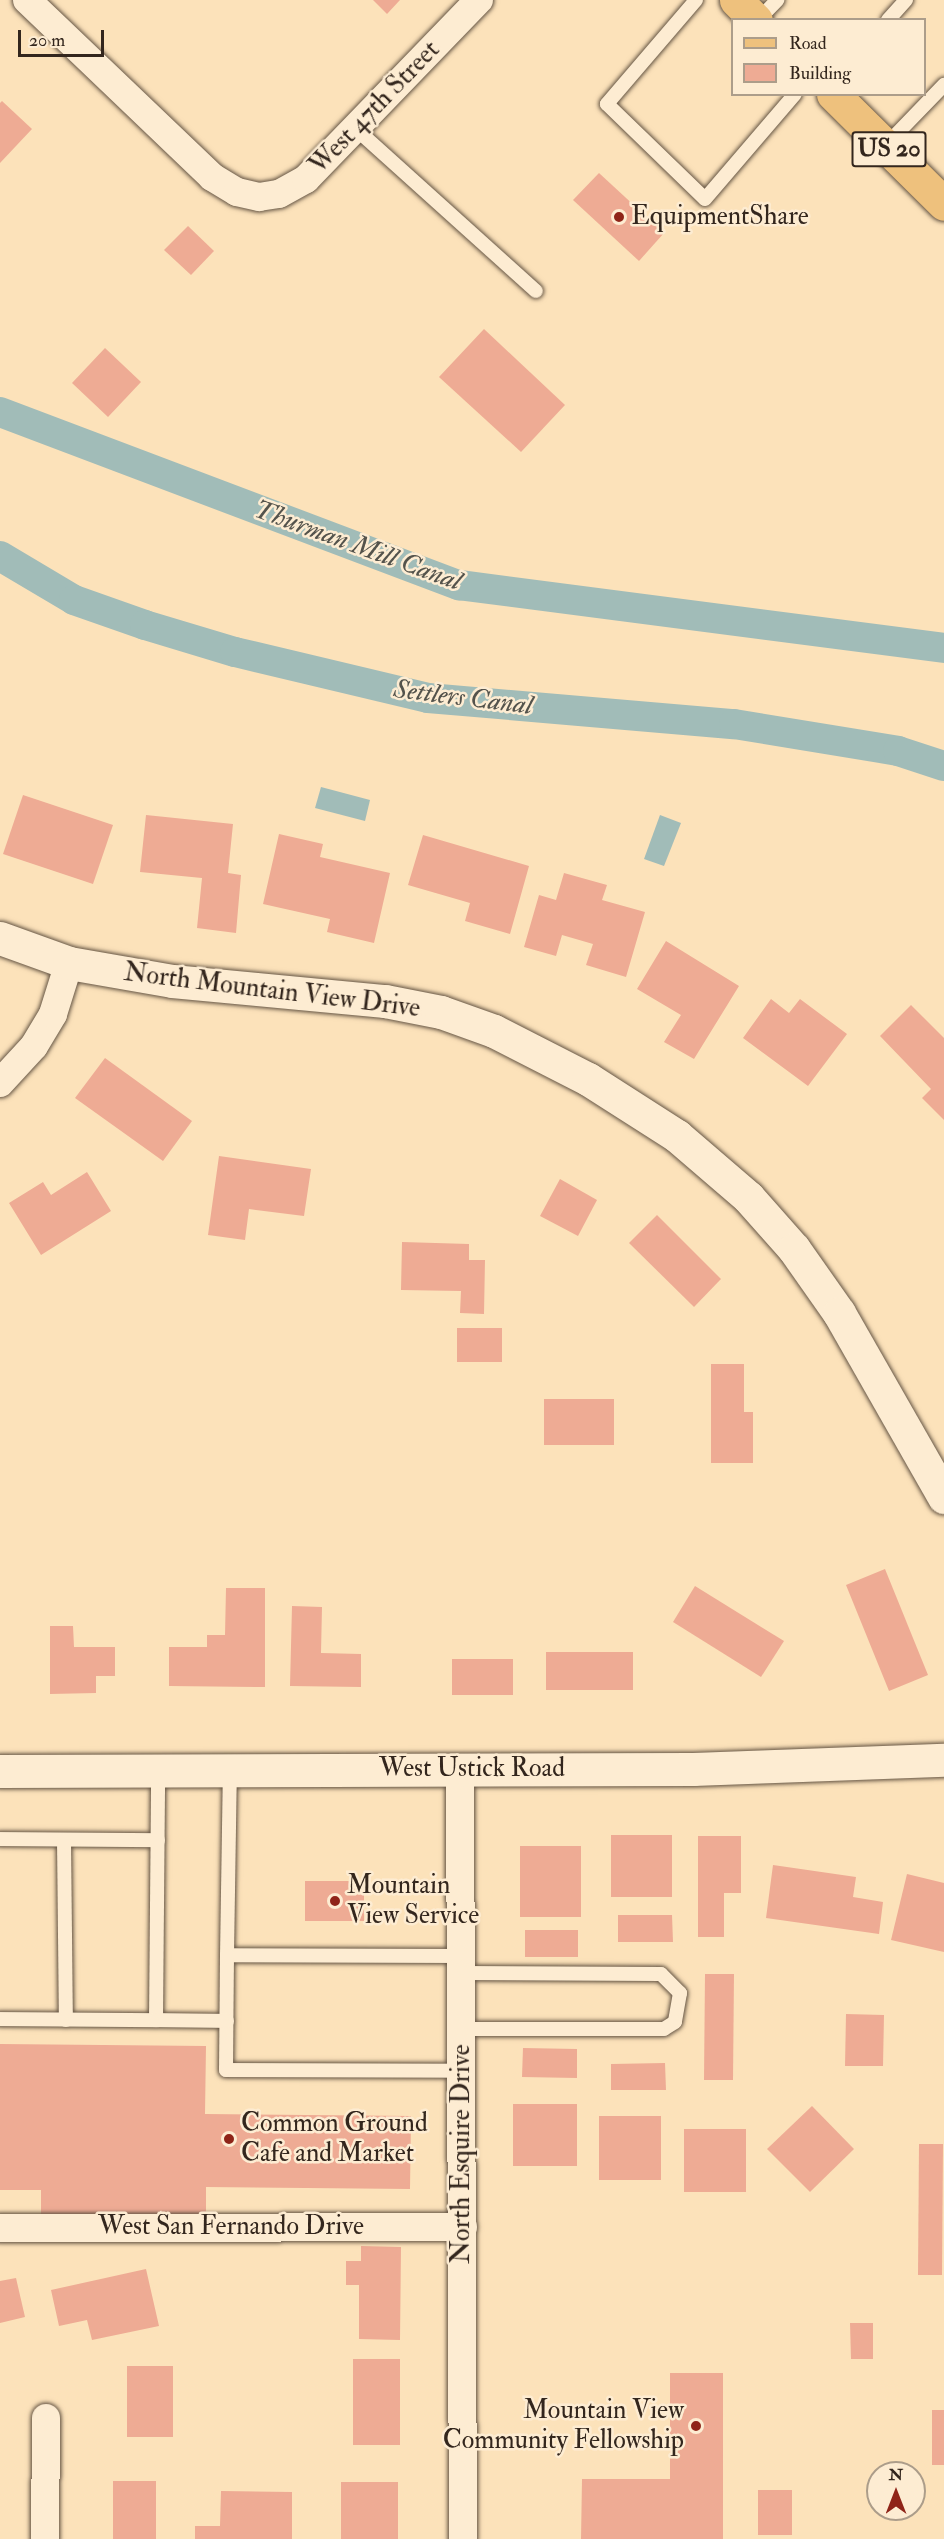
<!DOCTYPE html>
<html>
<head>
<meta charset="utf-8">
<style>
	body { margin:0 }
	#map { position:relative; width:944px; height:2539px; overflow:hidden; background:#fce2ba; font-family:"IM FELL Double Pica",serif }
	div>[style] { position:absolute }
	.water>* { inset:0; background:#a1bcb8 }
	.canal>* { height:30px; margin:-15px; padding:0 15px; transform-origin:15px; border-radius:15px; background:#a1bcb8 }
	.building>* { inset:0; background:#eeab94 }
	.roads { filter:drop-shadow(0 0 2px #655544) drop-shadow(0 0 2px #655544) }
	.lane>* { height:14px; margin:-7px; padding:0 7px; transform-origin:7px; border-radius:7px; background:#fdecd2 }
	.street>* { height:28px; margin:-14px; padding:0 14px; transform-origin:14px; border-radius:14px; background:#fdecd2 }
	.secondary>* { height:33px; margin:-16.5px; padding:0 16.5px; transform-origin:16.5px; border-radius:16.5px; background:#fdecd2 }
	.primary>* { height:33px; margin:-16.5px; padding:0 16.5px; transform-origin:16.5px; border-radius:16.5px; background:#eec17d }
	.dots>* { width:16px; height:16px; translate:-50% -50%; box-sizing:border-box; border:3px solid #fdecd2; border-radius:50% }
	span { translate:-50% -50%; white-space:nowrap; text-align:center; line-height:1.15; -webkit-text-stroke:5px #fdecd2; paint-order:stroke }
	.shield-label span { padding:2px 4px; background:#fdecd2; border:2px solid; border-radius:4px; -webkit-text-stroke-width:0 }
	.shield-label { font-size:24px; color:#33261d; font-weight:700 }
	.street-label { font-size:26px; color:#33261d }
	.poi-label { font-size:26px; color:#33261d }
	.left { translate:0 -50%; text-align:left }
	.right { translate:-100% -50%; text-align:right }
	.water-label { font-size:27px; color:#54534c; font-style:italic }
	.legend { position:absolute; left:731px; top:18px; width:195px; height:78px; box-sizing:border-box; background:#fdecd2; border:2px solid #ac9d8a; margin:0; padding:8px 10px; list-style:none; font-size:18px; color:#33261d }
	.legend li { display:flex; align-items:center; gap:12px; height:30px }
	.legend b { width:30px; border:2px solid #ac9d8a }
	.north { position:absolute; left:866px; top:2461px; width:60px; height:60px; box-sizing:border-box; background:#fdecd2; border:2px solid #ac9d8a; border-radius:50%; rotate:0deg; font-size:16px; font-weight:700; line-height:24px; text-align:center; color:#33261d }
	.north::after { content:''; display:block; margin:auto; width:21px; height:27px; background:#8f2418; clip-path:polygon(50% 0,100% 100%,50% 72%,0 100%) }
	.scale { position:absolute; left:18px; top:30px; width:86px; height:27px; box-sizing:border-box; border:3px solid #33261d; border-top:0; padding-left:8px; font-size:18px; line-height:21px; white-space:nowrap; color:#33261d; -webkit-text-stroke:4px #fdecd2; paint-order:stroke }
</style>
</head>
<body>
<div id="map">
	<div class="water">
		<div style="clip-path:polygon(321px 787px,370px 800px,365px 821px,315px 808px)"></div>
		<div style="clip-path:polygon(660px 815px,681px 823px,664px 866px,644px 859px)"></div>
	</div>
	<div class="canal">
		<div style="left:0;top:412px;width:491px;rotate:20.7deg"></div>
		<div style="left:459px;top:585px;width:489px;rotate:7.4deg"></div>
		<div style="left:0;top:556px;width:86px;rotate:30.7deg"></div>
		<div style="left:74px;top:600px;width:75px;rotate:19.4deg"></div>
		<div style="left:145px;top:625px;width:94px;rotate:16.7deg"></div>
		<div style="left:235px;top:652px;width:198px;rotate:13.4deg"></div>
		<div style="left:428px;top:698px;width:307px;rotate:4.9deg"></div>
		<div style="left:734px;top:724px;width:166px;rotate:9.3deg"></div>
		<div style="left:898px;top:751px;width:48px;rotate:18.1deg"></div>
	</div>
	<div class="building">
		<div style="clip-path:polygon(373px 0,400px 0,387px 14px)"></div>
		<div style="clip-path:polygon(2px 101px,32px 129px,0 163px,0 103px)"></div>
		<div style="clip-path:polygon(599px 173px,664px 233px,639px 261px,573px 200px)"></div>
		<div style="clip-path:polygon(188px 226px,214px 251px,191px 275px,164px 250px)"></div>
		<div style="clip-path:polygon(484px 329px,565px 405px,521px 452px,439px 377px)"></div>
		<div style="clip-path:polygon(105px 348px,141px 382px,108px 417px,72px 383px)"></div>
		<div style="clip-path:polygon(23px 795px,113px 825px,93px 884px,3px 854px)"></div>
		<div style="clip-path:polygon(146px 815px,233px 824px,228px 873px,241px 875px,236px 933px,197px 928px,202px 878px,140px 872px)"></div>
		<div style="clip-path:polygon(279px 834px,323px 844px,320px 857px,390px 873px,374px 943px,327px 932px,330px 919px,263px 904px)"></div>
		<div style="clip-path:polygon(423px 835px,529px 866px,510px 934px,465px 921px,470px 903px,408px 885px)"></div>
		<div style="clip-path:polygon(564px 873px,607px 885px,602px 900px,645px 912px,626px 977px,586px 965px,593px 944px,562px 935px,556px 956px,524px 947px,539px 895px,556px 900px)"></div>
		<div style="clip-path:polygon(666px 941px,739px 986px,694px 1059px,664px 1042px,681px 1015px,637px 989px)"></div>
		<div style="clip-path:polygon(771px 999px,789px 1013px,800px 999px,847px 1034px,808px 1086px,743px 1038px)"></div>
		<div style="clip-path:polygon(911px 1005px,944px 1038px,944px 1120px,922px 1098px,931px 1089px,880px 1036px)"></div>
		<div style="clip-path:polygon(105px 1058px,192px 1121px,163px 1161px,75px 1098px)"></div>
		<div style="clip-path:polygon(219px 1156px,311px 1169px,304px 1216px,249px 1209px,245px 1240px,208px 1235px)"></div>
		<div style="clip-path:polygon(87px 1172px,111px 1211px,41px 1255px,9px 1203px,43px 1182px,51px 1195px)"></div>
		<div style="clip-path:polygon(560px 1179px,597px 1200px,578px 1236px,540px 1216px)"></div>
		<div style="clip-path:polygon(657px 1215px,721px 1279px,694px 1307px,629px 1243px)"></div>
		<div style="clip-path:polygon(402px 1242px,469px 1244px,469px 1260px,485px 1260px,484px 1314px,460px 1313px,461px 1291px,401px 1290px)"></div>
		<div style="clip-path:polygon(457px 1328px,502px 1328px,502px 1362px,457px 1362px)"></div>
		<div style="clip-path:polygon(711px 1364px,744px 1364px,744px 1412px,753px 1412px,753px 1463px,711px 1463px)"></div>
		<div style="clip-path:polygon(544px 1399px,614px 1399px,614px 1445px,544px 1445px)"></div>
		<div style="clip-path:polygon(885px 1569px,928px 1675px,889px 1691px,846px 1585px)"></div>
		<div style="clip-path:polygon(695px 1586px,784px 1641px,761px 1677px,673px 1622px)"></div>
		<div style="clip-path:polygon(226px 1588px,265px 1588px,265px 1687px,169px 1686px,169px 1647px,207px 1647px,207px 1635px,225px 1635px)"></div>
		<div style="clip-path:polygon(292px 1606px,322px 1607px,321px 1653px,361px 1654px,361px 1687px,290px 1686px)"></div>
		<div style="clip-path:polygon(50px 1626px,73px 1626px,74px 1647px,115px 1647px,115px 1676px,96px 1676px,96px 1693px,50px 1694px)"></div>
		<div style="clip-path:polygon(546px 1652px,633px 1652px,633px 1690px,546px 1690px)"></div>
		<div style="clip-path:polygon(452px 1659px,513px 1659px,513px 1695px,452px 1695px)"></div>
		<div style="clip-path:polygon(611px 1835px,672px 1835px,672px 1897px,611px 1897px)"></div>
		<div style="clip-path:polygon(698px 1836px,741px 1836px,741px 1893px,724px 1893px,724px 1937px,698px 1937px)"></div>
		<div style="clip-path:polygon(520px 1846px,581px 1846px,581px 1917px,520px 1917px)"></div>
		<div style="clip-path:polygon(773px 1865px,856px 1877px,853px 1897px,883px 1902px,879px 1934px,766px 1918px)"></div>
		<div style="clip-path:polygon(907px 1874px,944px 1883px,944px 1952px,891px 1940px)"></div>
		<div style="clip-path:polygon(305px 1881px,364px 1881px,364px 1921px,305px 1921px)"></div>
		<div style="clip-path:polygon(618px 1915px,672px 1915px,673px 1942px,618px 1942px)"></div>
		<div style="clip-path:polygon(525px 1930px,578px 1930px,578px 1957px,525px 1957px)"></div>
		<div style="clip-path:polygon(705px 1974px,734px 1974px,733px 2080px,704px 2080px)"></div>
		<div style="clip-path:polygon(846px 2014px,884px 2015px,883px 2066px,845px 2066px)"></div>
		<div style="clip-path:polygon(0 2044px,206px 2046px,205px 2114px,411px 2116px,410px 2189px,206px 2187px,206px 2218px,41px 2217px,41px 2190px,0 2190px)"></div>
		<div style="clip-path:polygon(523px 2048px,577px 2049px,577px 2078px,522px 2077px)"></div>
		<div style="clip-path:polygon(665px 2063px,666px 2090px,611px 2090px,611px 2064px)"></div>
		<div style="clip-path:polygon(513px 2104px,577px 2104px,577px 2166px,513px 2166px)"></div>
		<div style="clip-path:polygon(812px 2106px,854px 2149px,810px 2192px,767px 2149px)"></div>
		<div style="clip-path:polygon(599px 2116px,661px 2116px,661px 2180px,599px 2180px)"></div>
		<div style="clip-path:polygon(684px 2129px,746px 2129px,746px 2192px,684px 2192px)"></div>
		<div style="clip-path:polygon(919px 2144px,943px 2144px,942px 2275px,918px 2275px)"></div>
		<div style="clip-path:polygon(361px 2246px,401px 2247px,400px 2340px,359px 2339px,359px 2285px,346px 2285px,346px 2261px,361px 2261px)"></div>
		<div style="clip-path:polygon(146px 2269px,159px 2326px,92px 2340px,87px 2320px,59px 2326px,51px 2290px)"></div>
		<div style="clip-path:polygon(16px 2278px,25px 2317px,0 2323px,0 2281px)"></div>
		<div style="clip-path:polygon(850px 2323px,873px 2323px,873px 2359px,851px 2359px)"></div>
		<div style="clip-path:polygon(353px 2359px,400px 2359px,400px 2445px,353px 2445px)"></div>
		<div style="clip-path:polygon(127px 2366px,173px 2366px,173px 2437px,127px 2437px)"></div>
		<div style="clip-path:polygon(670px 2373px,723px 2373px,723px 2539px,581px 2539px,582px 2479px,670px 2479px)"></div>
		<div style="clip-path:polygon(932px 2410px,944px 2410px,944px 2465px,932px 2465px)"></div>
		<div style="clip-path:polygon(113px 2481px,156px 2481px,156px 2539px,113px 2539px)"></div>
		<div style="clip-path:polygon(341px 2482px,398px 2482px,398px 2539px,341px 2539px)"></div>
		<div style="clip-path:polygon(758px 2490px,792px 2490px,792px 2535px,758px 2535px)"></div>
		<div style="clip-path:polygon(221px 2491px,292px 2492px,292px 2539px,195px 2539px,195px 2526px,220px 2526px)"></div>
	</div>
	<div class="roads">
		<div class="lane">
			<div style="left:696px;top:0;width:137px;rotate:130.6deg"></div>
			<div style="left:607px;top:104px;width:136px;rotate:44.1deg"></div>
			<div style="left:705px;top:199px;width:138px;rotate:-49.4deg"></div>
			<div style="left:758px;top:20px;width:28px;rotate:-46deg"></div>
			<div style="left:888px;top:20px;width:27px;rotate:-48deg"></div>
			<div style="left:356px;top:129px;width:242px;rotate:42deg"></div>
			<div style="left:885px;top:146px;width:85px;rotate:-46deg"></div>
			<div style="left:0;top:1839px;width:158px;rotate:0.4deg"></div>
			<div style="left:64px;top:1840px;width:180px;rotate:89.4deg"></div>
			<div style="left:227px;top:1955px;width:185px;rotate:-89.1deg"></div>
			<div style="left:462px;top:1956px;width:235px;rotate:-179.8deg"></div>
			<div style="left:227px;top:1955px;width:115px;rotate:90.5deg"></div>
			<div style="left:226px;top:2070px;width:236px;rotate:0.2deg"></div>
			<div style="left:462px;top:1973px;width:199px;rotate:0.3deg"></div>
			<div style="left:661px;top:1974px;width:27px;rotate:45deg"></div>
			<div style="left:680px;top:1993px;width:29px;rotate:100deg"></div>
			<div style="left:675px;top:2022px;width:13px;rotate:148deg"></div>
			<div style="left:664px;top:2029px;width:202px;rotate:180deg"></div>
			<div style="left:0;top:2019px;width:156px;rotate:0.4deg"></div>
			<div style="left:156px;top:2020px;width:250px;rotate:-89.5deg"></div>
			<div style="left:156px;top:2020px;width:71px;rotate:0.8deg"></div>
		</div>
		<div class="street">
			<div style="left:27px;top:0;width:256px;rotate:43.7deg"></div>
			<div style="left:212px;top:177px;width:29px;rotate:31deg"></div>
			<div style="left:237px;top:192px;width:23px;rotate:13deg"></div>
			<div style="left:259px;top:197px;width:20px;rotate:-9deg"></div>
			<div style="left:279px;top:194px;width:31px;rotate:-29deg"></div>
			<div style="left:306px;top:179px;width:249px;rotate:-46deg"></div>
			<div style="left:0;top:1083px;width:50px;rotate:-47.4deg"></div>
			<div style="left:34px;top:1046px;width:37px;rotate:-59deg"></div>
			<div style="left:53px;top:1014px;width:53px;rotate:-72.6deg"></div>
			<div style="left:460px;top:1769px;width:770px;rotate:89.78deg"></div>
			<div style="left:0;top:2228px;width:463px;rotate:-0.1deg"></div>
			<div style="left:45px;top:2539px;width:121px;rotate:-89.5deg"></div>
		</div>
		<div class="secondary">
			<div style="left:0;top:938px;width:73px;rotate:19.9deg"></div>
			<div style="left:69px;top:963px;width:105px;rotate:9.9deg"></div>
			<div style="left:172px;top:981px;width:214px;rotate:5.4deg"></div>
			<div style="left:385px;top:1001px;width:57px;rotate:11.1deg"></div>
			<div style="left:441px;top:1012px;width:56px;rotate:19.7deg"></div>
			<div style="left:494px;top:1031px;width:106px;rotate:27.1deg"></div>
			<div style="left:588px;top:1079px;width:106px;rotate:32.6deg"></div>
			<div style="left:677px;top:1136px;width:94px;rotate:40.7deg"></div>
			<div style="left:748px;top:1197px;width:69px;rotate:48.5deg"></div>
			<div style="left:794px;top:1249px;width:78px;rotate:54.9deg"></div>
			<div style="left:839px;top:1313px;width:212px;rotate:60.3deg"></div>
			<div style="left:0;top:1771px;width:693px;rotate:-0.17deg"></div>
			<div style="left:693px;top:1769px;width:251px;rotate:-2.1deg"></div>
		</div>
		<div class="primary">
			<div style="left:736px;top:0;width:28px;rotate:45deg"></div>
			<div style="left:833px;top:94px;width:156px;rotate:44.7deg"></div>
		</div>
	</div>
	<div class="dots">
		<div style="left:619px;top:217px;background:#8f2418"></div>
		<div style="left:335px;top:1901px;background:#8f2418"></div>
		<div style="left:229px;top:2139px;background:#8f2418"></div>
		<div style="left:696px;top:2426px;background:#8f2418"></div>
	</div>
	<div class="shield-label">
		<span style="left:889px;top:149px">US 20</span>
	</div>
	<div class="street-label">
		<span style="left:375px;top:108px;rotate:-46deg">West 47th Street</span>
		<span style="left:272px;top:991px;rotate:7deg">North Mountain View Drive</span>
		<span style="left:472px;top:1769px">West Ustick Road</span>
		<span style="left:462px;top:2154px;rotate:-90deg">North Esquire Drive</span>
		<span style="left:231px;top:2227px">West San Fernando Drive</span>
	</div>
	<div class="poi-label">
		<span class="left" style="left:631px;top:217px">EquipmentShare</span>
		<span class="left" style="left:347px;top:1901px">Mountain<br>View Service</span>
		<span class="left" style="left:241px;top:2139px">Common Ground<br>Cafe and Market</span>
		<span class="right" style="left:684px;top:2426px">Mountain View<br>Community Fellowship</span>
	</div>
	<div class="water-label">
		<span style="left:358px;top:545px;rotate:20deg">Thurman Mill Canal</span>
		<span style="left:463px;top:697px;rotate:7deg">Settlers Canal</span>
	</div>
	<ul class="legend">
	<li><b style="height:8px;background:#eec17d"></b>Road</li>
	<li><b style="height:16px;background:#eeab94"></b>Building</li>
	</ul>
	<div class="north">N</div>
	<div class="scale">20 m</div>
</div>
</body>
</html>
